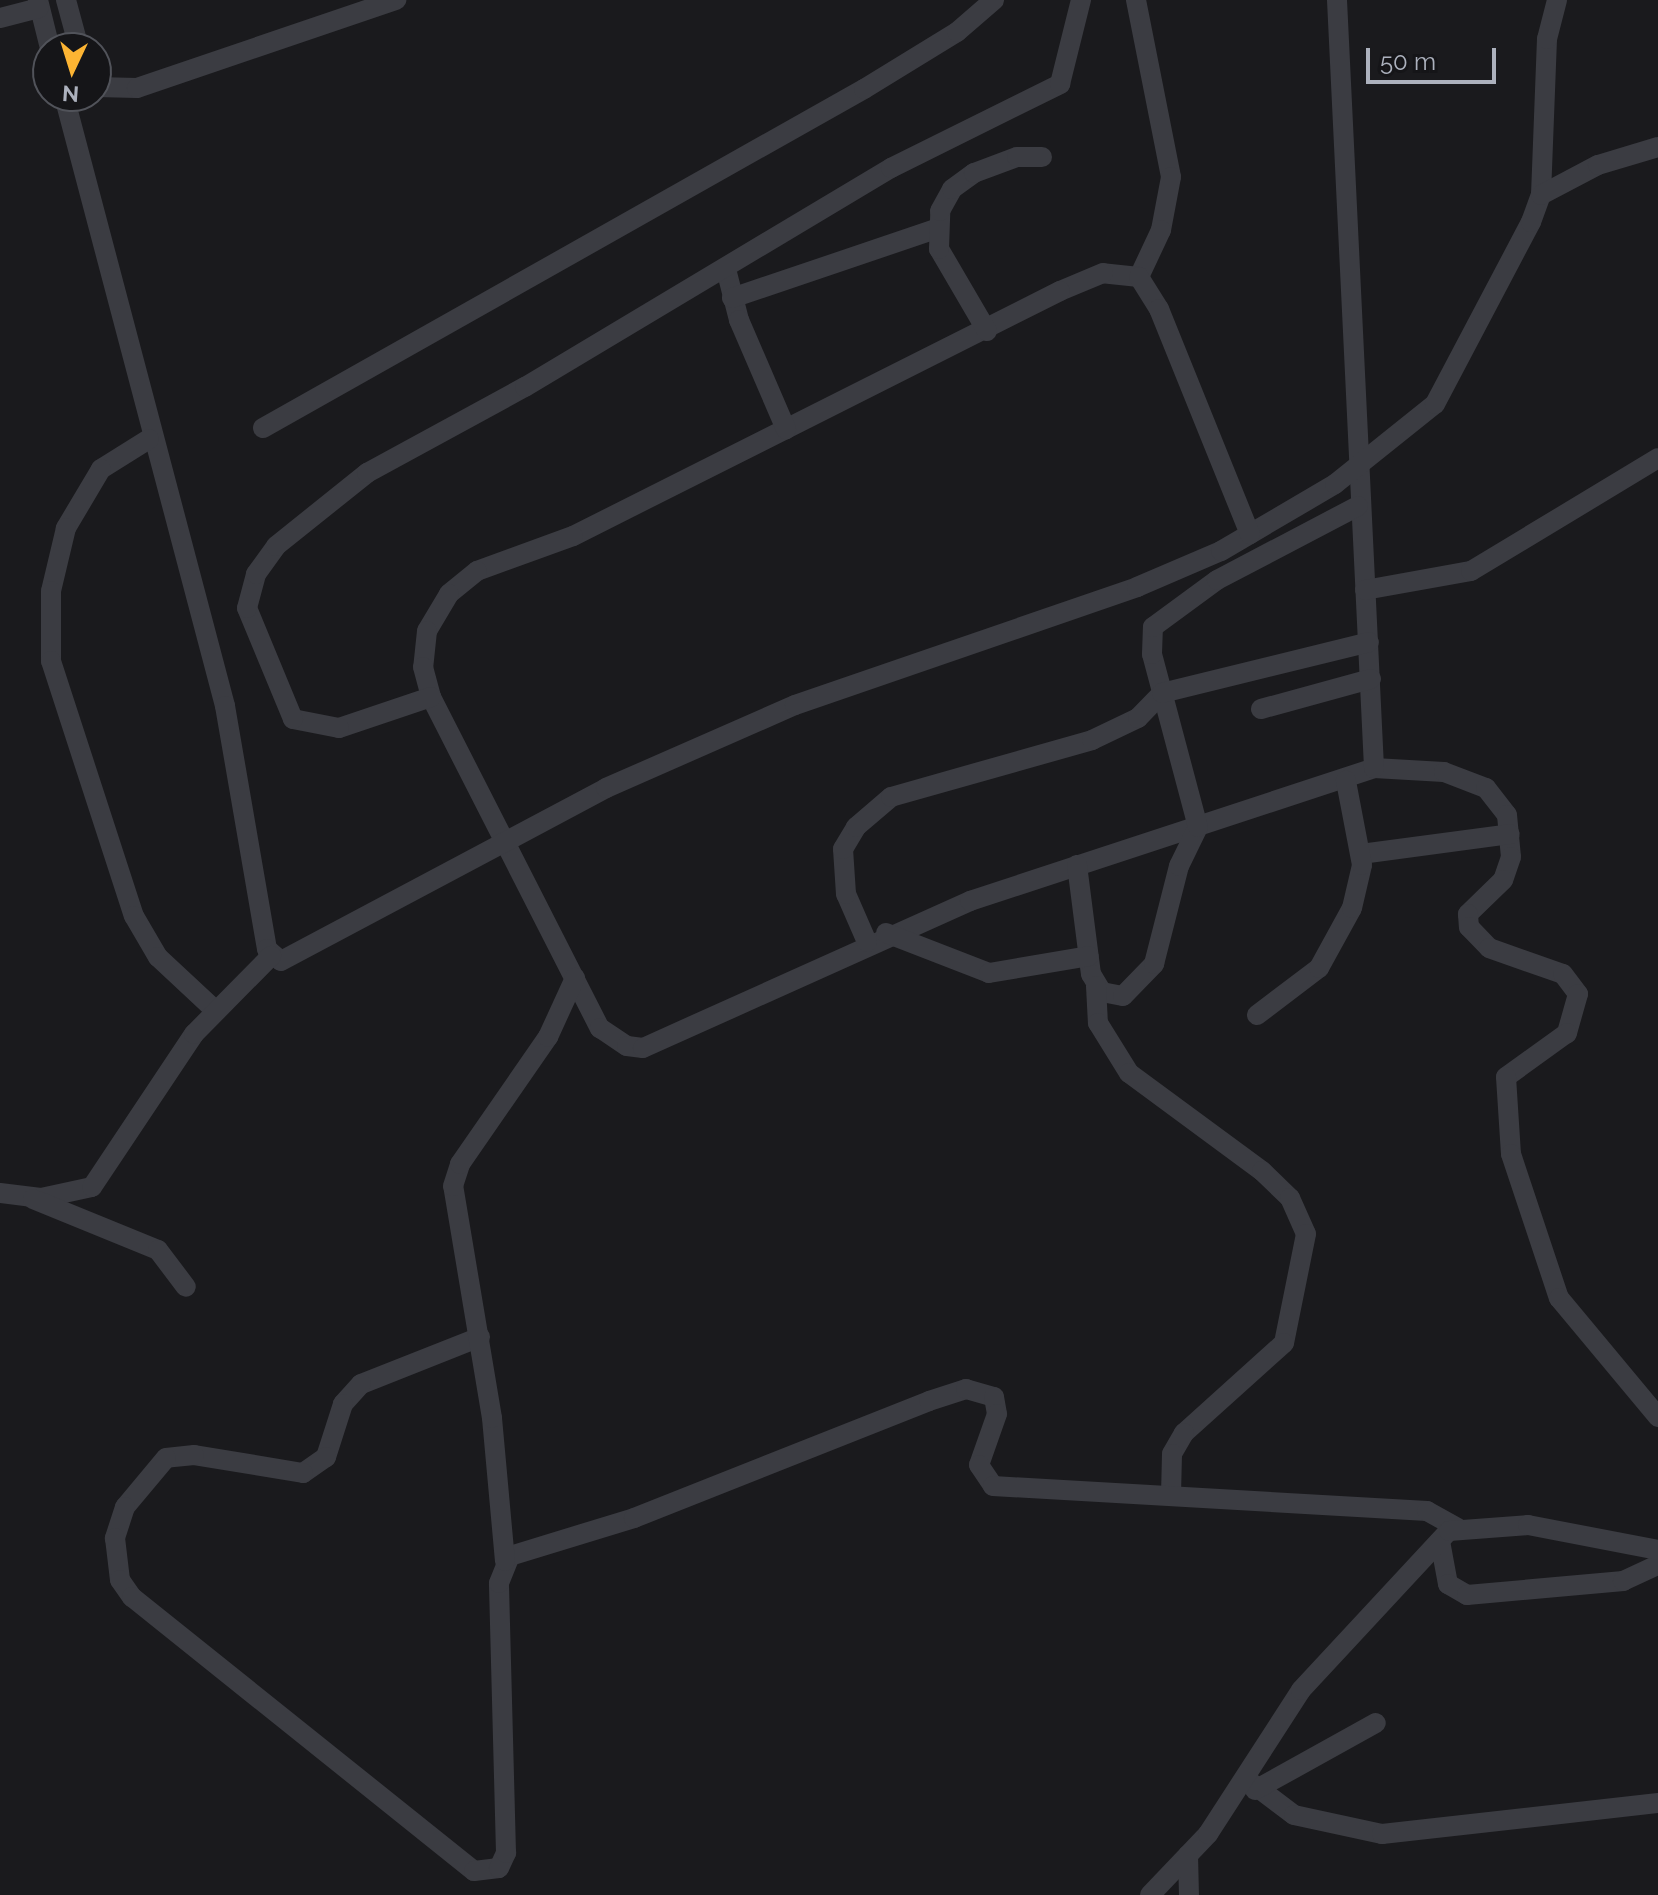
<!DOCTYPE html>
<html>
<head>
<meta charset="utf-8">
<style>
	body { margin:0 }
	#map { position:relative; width:1658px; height:1895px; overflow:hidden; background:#1a1a1d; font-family:Raleway,sans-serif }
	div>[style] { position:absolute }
	.minor>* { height:20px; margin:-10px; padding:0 10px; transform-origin:10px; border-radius:10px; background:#3b3c42 }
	span { translate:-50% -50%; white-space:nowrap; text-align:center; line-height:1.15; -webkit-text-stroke:6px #151518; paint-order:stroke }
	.north { position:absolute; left:32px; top:32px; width:80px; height:80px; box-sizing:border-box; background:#151518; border:2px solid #51535a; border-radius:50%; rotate:184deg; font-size:22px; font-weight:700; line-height:32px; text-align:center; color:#acb1bd }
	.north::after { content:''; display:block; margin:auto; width:28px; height:36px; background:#fcb433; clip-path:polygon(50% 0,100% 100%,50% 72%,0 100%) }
	.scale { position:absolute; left:1366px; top:48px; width:130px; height:36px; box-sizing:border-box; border:4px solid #acb1bd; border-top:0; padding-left:10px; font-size:24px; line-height:28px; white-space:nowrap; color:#acb1bd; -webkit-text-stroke:6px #151518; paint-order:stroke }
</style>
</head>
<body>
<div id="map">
	<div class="minor">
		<div style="left:38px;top:0;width:49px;rotate:76deg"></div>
		<div style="left:66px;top:0;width:50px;rotate:74.8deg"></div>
		<div style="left:1136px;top:0;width:180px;rotate:78.8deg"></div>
		<div style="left:1171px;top:177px;width:54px;rotate:100.7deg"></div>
		<div style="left:1161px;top:230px;width:52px;rotate:115.1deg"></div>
		<div style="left:1139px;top:277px;width:36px;rotate:-174deg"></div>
		<div style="left:1103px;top:273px;width:47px;rotate:157.3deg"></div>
		<div style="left:1060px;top:291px;width:545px;rotate:153.29deg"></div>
		<div style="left:573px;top:536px;width:102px;rotate:160deg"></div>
		<div style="left:477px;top:571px;width:36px;rotate:141deg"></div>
		<div style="left:449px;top:594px;width:43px;rotate:120.7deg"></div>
		<div style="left:427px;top:631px;width:36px;rotate:96deg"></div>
		<div style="left:423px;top:667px;width:31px;rotate:75deg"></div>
		<div style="left:431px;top:697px;width:372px;rotate:63deg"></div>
		<div style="left:600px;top:1028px;width:32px;rotate:34deg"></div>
		<div style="left:627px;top:1046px;width:16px;rotate:7deg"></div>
		<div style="left:643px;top:1048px;width:359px;rotate:-24.2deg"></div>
		<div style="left:970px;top:901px;width:425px;rotate:-18.2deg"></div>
		<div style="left:1374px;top:768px;width:70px;rotate:3.3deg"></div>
		<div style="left:1444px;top:772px;width:45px;rotate:20.9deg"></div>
		<div style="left:1486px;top:788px;width:34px;rotate:52deg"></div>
		<div style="left:1507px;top:815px;width:42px;rotate:84.6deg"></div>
		<div style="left:1511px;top:857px;width:24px;rotate:109deg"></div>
		<div style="left:1503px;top:880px;width:49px;rotate:135.8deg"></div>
		<div style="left:1468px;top:914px;width:13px;rotate:86deg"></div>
		<div style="left:1469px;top:927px;width:29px;rotate:46deg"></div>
		<div style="left:1489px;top:948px;width:78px;rotate:19.4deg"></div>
		<div style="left:1563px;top:974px;width:25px;rotate:53deg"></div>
		<div style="left:1578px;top:994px;width:41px;rotate:105.8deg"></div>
		<div style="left:1567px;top:1033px;width:75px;rotate:144.2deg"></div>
		<div style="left:1506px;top:1077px;width:77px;rotate:86.3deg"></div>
		<div style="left:1511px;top:1154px;width:152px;rotate:71.6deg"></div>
		<div style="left:1559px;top:1298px;width:155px;rotate:50.2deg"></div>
		<div style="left:1337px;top:0;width:769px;rotate:87.24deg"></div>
		<div style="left:0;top:18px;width:40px;rotate:-14.4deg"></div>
		<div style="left:96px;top:87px;width:41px;rotate:1.4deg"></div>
		<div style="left:137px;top:88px;width:274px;rotate:-18.8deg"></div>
		<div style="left:64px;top:96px;width:631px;rotate:75.21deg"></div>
		<div style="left:225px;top:706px;width:247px;rotate:80.2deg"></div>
		<div style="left:267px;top:949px;width:18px;rotate:41deg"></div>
		<div style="left:281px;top:961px;width:368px;rotate:-28deg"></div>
		<div style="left:606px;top:788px;width:206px;rotate:-23.7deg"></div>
		<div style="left:795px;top:705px;width:362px;rotate:-19deg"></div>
		<div style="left:1137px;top:587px;width:91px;rotate:-23.2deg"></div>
		<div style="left:1221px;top:551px;width:132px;rotate:-30.4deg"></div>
		<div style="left:1335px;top:484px;width:128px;rotate:-38.7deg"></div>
		<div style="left:1435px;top:404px;width:206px;rotate:-62.2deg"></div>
		<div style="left:1531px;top:222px;width:29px;rotate:-70deg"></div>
		<div style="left:1541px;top:195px;width:156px;rotate:-87.8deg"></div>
		<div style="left:1547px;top:39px;width:40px;rotate:-75.6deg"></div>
		<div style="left:1541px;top:195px;width:64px;rotate:-27.8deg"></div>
		<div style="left:1598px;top:165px;width:63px;rotate:-16.7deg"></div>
		<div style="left:726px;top:269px;width:53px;rotate:75.7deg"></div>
		<div style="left:739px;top:320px;width:119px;rotate:66.7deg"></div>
		<div style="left:1139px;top:277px;width:38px;rotate:58deg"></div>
		<div style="left:1159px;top:309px;width:243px;rotate:68deg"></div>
		<div style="left:732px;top:298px;width:215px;rotate:-18.7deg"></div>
		<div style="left:987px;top:331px;width:95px;rotate:-120.3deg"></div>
		<div style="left:939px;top:249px;width:38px;rotate:-88deg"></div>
		<div style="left:940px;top:211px;width:25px;rotate:-61deg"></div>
		<div style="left:952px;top:189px;width:27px;rotate:-36deg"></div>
		<div style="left:974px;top:173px;width:46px;rotate:-20.4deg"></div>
		<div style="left:1017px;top:157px;width:25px"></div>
		<div style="left:263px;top:428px;width:690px;rotate:-29.43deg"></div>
		<div style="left:864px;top:89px;width:109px;rotate:-31.5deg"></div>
		<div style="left:957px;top:32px;width:49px;rotate:-40.9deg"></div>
		<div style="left:149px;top:439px;width:57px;rotate:148deg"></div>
		<div style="left:101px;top:469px;width:69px;rotate:120.7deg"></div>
		<div style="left:66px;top:528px;width:65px;rotate:103.4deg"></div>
		<div style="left:51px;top:591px;width:70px;rotate:90deg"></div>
		<div style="left:51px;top:661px;width:268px;rotate:72deg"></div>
		<div style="left:134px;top:916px;width:48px;rotate:59.7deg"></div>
		<div style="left:158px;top:957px;width:79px;rotate:43deg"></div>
		<div style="left:1365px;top:590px;width:108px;rotate:-10.2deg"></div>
		<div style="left:1471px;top:571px;width:218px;rotate:-31.1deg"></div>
		<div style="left:431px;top:697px;width:97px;rotate:161.4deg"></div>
		<div style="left:339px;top:728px;width:47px;rotate:-168.9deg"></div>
		<div style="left:293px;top:719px;width:120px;rotate:-112.5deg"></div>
		<div style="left:247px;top:608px;width:35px;rotate:-75deg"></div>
		<div style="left:256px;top:574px;width:34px;rotate:-54deg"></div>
		<div style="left:276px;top:546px;width:117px;rotate:-38.7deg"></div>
		<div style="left:367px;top:473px;width:180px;rotate:-28.6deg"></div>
		<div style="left:525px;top:387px;width:427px;rotate:-30.9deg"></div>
		<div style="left:891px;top:168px;width:189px;rotate:-26.4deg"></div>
		<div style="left:1060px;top:84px;width:87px;rotate:-76deg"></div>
		<div style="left:1261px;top:709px;width:114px;rotate:-15.3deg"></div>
		<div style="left:1361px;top:854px;width:150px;rotate:-7.6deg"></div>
		<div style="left:1077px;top:865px;width:110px;rotate:82.7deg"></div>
		<div style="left:1091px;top:974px;width:21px;rotate:59deg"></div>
		<div style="left:1102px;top:992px;width:21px;rotate:11deg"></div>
		<div style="left:1123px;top:996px;width:45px;rotate:-45.9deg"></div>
		<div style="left:1154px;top:964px;width:101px;rotate:-75.7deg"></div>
		<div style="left:1179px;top:866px;width:43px;rotate:-64deg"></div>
		<div style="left:1198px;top:827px;width:179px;rotate:-104.9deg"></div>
		<div style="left:1152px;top:654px;width:27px;rotate:-88deg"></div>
		<div style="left:1153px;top:627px;width:79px;rotate:-36.3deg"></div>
		<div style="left:1217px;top:580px;width:159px;rotate:-27.7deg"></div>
		<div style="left:886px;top:933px;width:110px;rotate:21.2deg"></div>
		<div style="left:989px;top:973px;width:101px;rotate:-9.6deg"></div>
		<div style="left:867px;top:942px;width:52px;rotate:-113.6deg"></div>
		<div style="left:846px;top:894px;width:45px;rotate:-93.8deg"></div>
		<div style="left:843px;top:849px;width:26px;rotate:-59deg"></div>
		<div style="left:856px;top:827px;width:46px;rotate:-40.6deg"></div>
		<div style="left:891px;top:797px;width:209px;rotate:-15.8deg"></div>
		<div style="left:1092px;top:740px;width:51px;rotate:-25.6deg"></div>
		<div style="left:1138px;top:718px;width:35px;rotate:-46deg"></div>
		<div style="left:1162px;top:693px;width:213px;rotate:-13.8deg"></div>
		<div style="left:1096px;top:986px;width:37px;rotate:87deg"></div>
		<div style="left:1098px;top:1023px;width:59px;rotate:58.2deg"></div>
		<div style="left:1129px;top:1073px;width:165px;rotate:36.4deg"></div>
		<div style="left:1262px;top:1171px;width:39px;rotate:44deg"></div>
		<div style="left:1290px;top:1198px;width:39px;rotate:66deg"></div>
		<div style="left:1306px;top:1234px;width:111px;rotate:101.4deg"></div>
		<div style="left:1284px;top:1343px;width:135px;rotate:138deg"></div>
		<div style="left:1184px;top:1433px;width:24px;rotate:120deg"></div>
		<div style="left:1172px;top:1454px;width:42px;rotate:91.4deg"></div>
		<div style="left:1257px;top:1015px;width:78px;rotate:-37.2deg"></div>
		<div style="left:1319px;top:968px;width:68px;rotate:-61.2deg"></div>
		<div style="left:1352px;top:908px;width:44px;rotate:-76.9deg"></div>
		<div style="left:1362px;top:865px;width:86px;rotate:-100.8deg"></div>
		<div style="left:0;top:1193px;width:41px;rotate:7deg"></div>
		<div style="left:41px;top:1198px;width:52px;rotate:-12.2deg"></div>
		<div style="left:92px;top:1187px;width:184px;rotate:-56.3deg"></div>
		<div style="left:194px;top:1034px;width:110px;rotate:-45.4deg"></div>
		<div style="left:33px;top:1199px;width:135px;rotate:22.2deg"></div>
		<div style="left:158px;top:1250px;width:46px;rotate:52.9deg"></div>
		<div style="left:480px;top:1337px;width:128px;rotate:158.4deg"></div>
		<div style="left:361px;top:1384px;width:27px;rotate:132deg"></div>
		<div style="left:343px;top:1404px;width:56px;rotate:107.8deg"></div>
		<div style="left:326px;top:1457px;width:28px;rotate:145deg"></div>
		<div style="left:303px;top:1473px;width:110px;rotate:-170.6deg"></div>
		<div style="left:194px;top:1455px;width:28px;rotate:174deg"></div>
		<div style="left:166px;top:1458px;width:64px;rotate:129.9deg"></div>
		<div style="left:125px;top:1507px;width:33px;rotate:108deg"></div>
		<div style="left:115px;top:1538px;width:42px;rotate:83.2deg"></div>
		<div style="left:120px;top:1580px;width:21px;rotate:55deg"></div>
		<div style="left:132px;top:1597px;width:438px;rotate:38.7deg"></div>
		<div style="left:474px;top:1871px;width:25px;rotate:-7deg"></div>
		<div style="left:499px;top:1868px;width:17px;rotate:-65deg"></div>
		<div style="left:506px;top:1853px;width:270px;rotate:-91.5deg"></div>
		<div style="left:499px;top:1583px;width:29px;rotate:-68deg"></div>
		<div style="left:510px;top:1556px;width:130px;rotate:-17deg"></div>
		<div style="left:634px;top:1518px;width:317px;rotate:-21.6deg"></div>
		<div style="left:929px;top:1401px;width:39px;rotate:-18deg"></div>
		<div style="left:966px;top:1389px;width:29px;rotate:16deg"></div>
		<div style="left:994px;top:1397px;width:17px;rotate:80deg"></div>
		<div style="left:997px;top:1414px;width:54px;rotate:109.4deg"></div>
		<div style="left:979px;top:1465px;width:25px;rotate:56deg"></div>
		<div style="left:993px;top:1486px;width:435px;rotate:3.3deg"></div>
		<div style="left:1427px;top:1511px;width:35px;rotate:29deg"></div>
		<div style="left:1440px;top:1541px;width:44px;rotate:79.5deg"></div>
		<div style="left:1448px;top:1584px;width:22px;rotate:30deg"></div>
		<div style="left:1467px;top:1595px;width:157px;rotate:-5.1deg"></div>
		<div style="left:1623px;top:1581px;width:38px;rotate:-25deg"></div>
		<div style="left:505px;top:1561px;width:144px;rotate:-95.2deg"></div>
		<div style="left:492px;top:1418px;width:235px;rotate:-99.5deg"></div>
		<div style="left:453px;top:1186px;width:23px;rotate:-72deg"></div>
		<div style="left:460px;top:1164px;width:155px;rotate:-55.3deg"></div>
		<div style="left:548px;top:1037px;width:65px;rotate:-65.4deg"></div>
		<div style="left:1245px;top:1778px;width:61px;rotate:37.1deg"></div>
		<div style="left:1294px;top:1815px;width:90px;rotate:12.2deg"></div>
		<div style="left:1382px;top:1834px;width:278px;rotate:-6.4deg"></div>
		<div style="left:1255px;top:1790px;width:138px;rotate:-29deg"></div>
		<div style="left:1188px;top:1855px;width:40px;rotate:88.6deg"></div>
		<div style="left:1150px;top:1895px;width:84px;rotate:-46.4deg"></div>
		<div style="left:1208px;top:1834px;width:171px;rotate:-57.1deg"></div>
		<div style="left:1301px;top:1690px;width:217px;rotate:-47.1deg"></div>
		<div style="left:1449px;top:1531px;width:79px;rotate:-4.3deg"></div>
		<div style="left:1528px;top:1525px;width:132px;rotate:10.9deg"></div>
	</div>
	<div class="north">N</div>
	<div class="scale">50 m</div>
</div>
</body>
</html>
